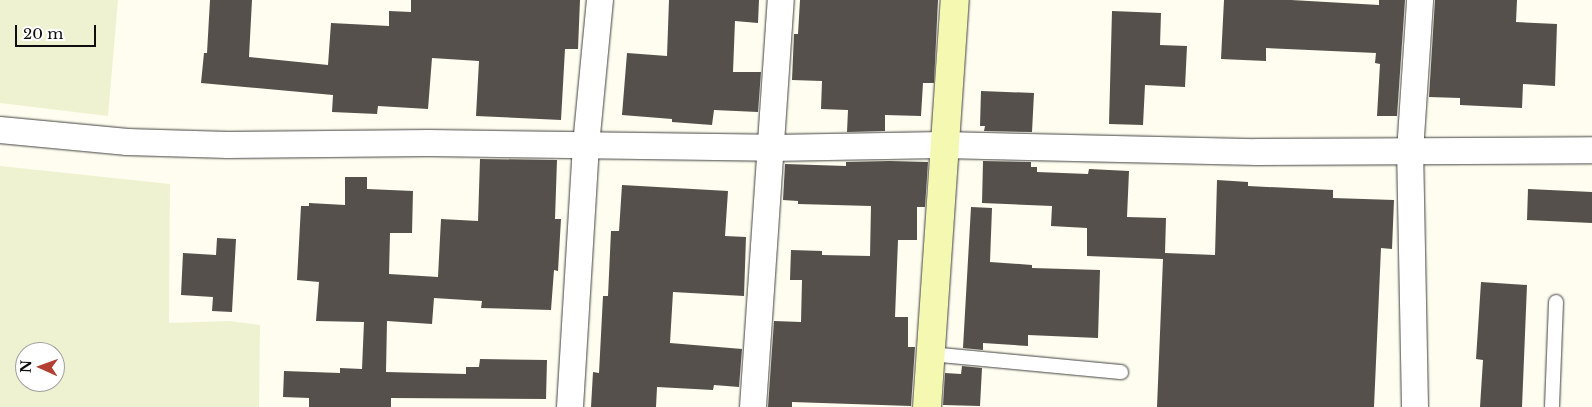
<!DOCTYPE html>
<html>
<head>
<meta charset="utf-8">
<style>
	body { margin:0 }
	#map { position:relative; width:1592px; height:407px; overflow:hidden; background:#fefdef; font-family:"Libre Baskerville",serif }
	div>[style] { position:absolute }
	.farmland>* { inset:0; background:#eff2d1 }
	.building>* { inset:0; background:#55504b }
	.roads { filter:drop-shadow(0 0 1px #414141) drop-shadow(0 0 1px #414141) }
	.lane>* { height:14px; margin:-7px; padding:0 7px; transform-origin:7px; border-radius:7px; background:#fff }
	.street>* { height:26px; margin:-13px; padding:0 13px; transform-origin:13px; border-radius:13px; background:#fff }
	.secondary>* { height:28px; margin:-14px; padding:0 14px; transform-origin:14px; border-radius:14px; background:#f5f8b0 }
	span { translate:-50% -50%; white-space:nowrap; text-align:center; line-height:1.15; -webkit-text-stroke:5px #fff; paint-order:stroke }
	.north { position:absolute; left:15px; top:342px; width:50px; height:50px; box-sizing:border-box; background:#fff; border:1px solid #9f9f9f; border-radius:50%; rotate:272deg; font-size:14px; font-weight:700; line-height:20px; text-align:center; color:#0e0e0e }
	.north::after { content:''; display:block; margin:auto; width:18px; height:22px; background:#b23f31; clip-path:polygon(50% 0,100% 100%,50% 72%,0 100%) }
	.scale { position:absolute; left:15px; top:25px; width:81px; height:22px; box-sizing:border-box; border:2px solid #0e0e0e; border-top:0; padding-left:6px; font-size:15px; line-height:18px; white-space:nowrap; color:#0e0e0e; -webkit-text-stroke:4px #fff; paint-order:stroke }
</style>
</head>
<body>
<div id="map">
	<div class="farmland">
		<div style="clip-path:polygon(0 0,118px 0,108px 116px,0 103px)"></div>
		<div style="clip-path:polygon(evenodd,0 166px,170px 184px,169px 323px,229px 321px,260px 325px,259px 407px,0 407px,0 166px,25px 352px,55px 352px,55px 382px,25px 382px,25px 352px)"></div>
	</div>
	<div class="building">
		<div style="clip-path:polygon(210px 0,252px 0,249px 57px,328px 65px,331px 23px,389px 26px,389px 11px,411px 12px,411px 0,580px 0,578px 49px,565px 49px,561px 120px,476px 116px,479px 61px,432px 58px,428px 109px,378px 106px,377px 114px,332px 112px,333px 95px,201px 83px,204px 53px,207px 53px)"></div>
		<div style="clip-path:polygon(669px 0,759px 0,758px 23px,735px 21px,733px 72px,761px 72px,758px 112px,714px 110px,712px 125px,672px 122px,672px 119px,622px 115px,627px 53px,667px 56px)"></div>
		<div style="clip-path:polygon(800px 0,938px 0,934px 83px,923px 83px,921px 116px,885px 115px,885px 131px,847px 132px,848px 110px,821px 109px,822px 81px,792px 80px,794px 34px,798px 34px)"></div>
		<div style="clip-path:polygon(1224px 0,1291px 0,1379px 5px,1379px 0,1405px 0,1397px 116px,1377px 116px,1380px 64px,1375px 63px,1376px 53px,1266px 48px,1266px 61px,1221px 59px)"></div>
		<div style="clip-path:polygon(1435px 0,1517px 0,1516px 22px,1557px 24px,1555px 86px,1523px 84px,1522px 108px,1460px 105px,1460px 98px,1429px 97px)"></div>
		<div style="clip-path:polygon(1112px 11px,1161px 13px,1160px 45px,1187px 46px,1185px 87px,1145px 85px,1143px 125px,1109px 124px)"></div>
		<div style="clip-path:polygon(981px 91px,1034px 93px,1032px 132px,984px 131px,985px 126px,980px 126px)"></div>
		<div style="clip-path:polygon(480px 159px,557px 160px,555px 219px,561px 219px,558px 271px,554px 270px,551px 310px,481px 308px,482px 301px,434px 298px,432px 324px,387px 321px,386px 372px,466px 374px,466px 367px,479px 367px,480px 359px,547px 360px,546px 399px,391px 398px,391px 407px,309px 407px,309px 398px,283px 397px,284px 371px,340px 373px,340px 368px,362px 369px,364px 322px,316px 321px,319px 282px,297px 280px,301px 206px,309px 206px,309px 203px,345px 205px,345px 177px,367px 177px,367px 189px,413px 191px,412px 233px,390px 233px,389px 274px,438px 277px,441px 219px,478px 221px)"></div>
		<div style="clip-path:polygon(890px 161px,928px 162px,925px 207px,917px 207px,917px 240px,898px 240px,895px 317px,908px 317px,908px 347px,915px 347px,911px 406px,792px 402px,792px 407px,768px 407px,774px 321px,801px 322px,802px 280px,790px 280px,791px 250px,822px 251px,822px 255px,870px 256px,871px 206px,798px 204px,798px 201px,783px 200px,785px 164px,846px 166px,846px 162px)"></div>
		<div style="clip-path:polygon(983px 161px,1031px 162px,1031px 167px,1037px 167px,1037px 172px,1088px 174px,1089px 169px,1129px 171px,1127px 217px,1166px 218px,1165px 253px,1215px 255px,1217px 180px,1248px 182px,1248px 186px,1333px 190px,1333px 198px,1394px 200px,1392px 249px,1381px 248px,1374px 407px,1157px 407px,1163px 259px,1087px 256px,1087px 228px,1051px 226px,1052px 206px,982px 203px)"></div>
		<div style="clip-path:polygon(622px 185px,728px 191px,725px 236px,746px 237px,744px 296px,673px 292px,670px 343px,742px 349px,739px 387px,714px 385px,713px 390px,657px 387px,656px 407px,591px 407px,593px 372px,599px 373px,603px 296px,608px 296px,611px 231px,619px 231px)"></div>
		<div style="clip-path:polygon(1528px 189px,1592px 192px,1592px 223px,1527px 220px)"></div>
		<div style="clip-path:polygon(971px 207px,992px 208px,990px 262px,1032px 265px,1032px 268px,1100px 270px,1098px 338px,1028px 335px,1028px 346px,983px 343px,983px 350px,963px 348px)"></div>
		<div style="clip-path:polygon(217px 238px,236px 239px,232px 312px,212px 311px,213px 297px,181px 295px,183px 253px,216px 255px)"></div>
		<div style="clip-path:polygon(1481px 282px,1527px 285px,1522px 407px,1480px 407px,1483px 360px,1476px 359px)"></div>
		<div style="clip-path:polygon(962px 366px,982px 368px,980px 406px,943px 405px,945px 373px,961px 374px)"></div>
	</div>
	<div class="roads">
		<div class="lane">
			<div style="left:929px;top:354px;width:193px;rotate:5.4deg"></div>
			<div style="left:1552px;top:407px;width:105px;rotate:-87.8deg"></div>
		</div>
		<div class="street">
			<div style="left:0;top:130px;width:128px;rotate:5.4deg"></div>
			<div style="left:127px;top:142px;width:101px;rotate:1.7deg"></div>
			<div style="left:228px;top:145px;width:201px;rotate:-0.6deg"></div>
			<div style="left:429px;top:143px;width:342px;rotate:0.8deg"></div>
			<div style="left:771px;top:148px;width:172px;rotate:-1deg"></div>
			<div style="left:943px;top:145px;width:314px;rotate:1.3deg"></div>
			<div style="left:1257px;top:152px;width:335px;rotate:-0.3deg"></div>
			<div style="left:570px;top:407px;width:262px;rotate:-86.5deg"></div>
			<div style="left:586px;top:145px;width:146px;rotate:-84.5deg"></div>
			<div style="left:753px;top:407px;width:408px;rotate:-86.1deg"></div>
			<div style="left:1415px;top:407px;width:255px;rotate:-91.1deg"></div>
			<div style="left:1410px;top:152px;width:152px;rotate:-86.2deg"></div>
		</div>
		<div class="secondary">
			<div style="left:927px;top:407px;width:408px;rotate:-86.1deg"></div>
		</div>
	</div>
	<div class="north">N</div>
	<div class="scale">20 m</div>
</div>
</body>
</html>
